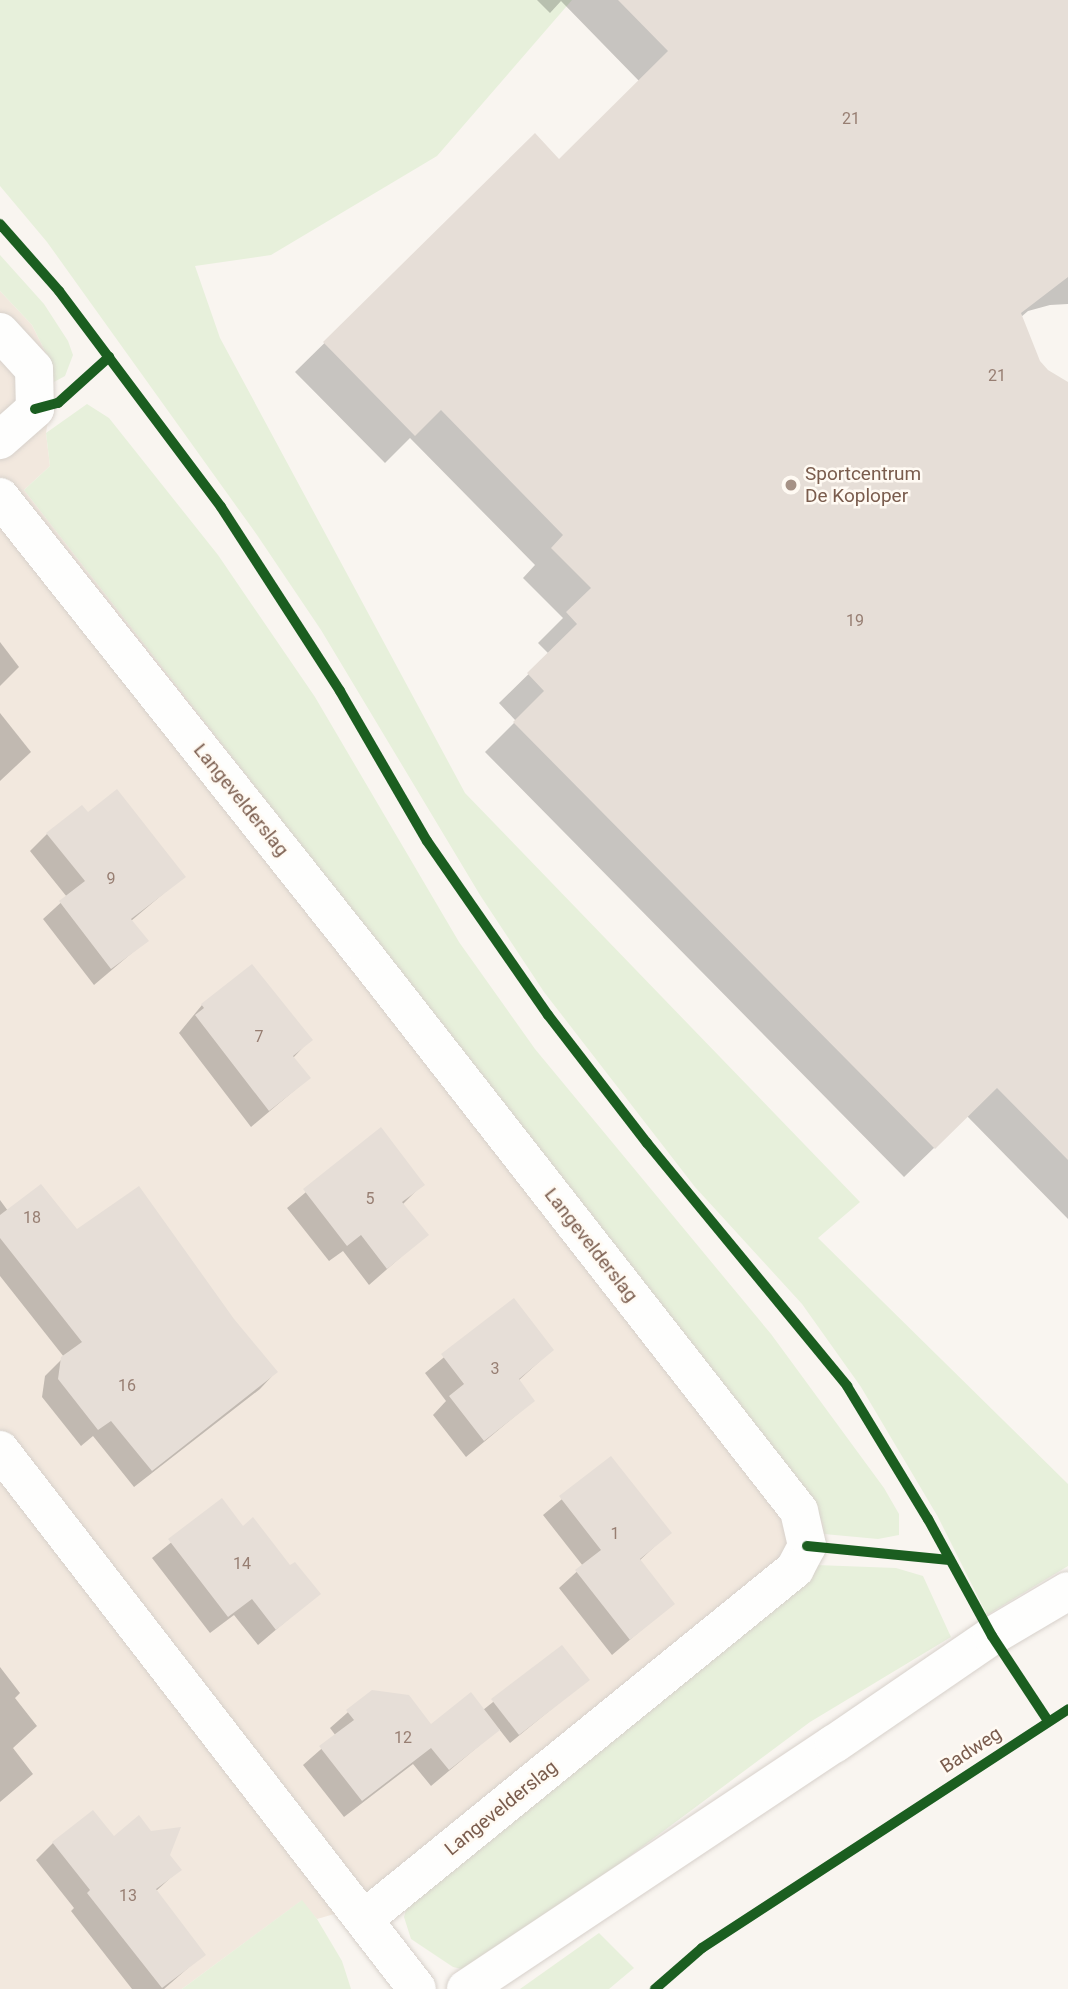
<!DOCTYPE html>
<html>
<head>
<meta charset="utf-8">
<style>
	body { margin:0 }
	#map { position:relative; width:1068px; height:1989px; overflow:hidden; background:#f9f5f0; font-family:Roboto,sans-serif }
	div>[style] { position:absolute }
	.residential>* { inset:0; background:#f2e8de }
	.green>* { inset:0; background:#e7f0db }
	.shadow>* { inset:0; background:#0003 }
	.building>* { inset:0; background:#e6ded7 }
	.roads { filter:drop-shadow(0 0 2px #d7d1cb) drop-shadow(0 0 2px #d7d1cb) }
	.minor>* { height:38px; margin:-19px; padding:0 19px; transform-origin:19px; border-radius:19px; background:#fefefd }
	.cycleway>* { height:10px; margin:-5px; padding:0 5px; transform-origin:5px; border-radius:5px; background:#1b5e20 }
	.dots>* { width:19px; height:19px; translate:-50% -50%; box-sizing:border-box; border:4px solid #fffaf3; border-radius:50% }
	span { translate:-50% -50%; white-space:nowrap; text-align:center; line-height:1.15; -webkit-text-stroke:5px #fffaf3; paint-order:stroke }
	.number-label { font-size:16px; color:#977e72 }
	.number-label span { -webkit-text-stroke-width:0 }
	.poi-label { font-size:19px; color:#7a5c4d }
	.left { translate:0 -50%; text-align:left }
	.street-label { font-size:19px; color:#7a5c4d }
</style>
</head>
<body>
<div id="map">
	<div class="residential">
		<div style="clip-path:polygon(0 291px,32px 325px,51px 363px,54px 382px,46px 433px,50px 466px,24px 490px,806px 1493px,823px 1523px,824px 1534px,816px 1565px,411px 1892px,317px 1919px,301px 1901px,182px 1989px,0 1989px)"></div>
	</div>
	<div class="green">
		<div style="clip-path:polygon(0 0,572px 0,437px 156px,271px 255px,195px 266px,220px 338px,465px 793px,860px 1202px,818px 1238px,1068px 1484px,1068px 1566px,987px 1615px,938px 1517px,861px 1387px,802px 1304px,695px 1187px,544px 992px,480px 895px,321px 630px,257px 535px,47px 242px,0 186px)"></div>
		<div style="clip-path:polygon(0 255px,44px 304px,68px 341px,73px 355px,65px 376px,54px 382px,51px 363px,32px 325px,0 291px)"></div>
		<div style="clip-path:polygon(87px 404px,109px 418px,218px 555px,315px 697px,459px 942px,535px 1049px,771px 1334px,884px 1488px,899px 1514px,899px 1535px,878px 1539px,824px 1534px,823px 1523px,806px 1493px,24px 490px,50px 466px,46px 433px)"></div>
		<div style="clip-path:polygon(816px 1565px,896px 1568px,923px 1576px,951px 1637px,810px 1722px,474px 1972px,453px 1967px,411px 1939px,404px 1917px,411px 1892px)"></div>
		<div style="clip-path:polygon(302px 1900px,317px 1919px,342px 1961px,351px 1989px,182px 1989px)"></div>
		<div style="clip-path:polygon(599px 1933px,634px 1968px,609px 1989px,520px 1989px)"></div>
	</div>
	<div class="shadow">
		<div style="clip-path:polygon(537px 0,1068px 0,1068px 304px,1050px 305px,1028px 311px,1021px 317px,1038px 362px,1056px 378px,1068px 383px,1068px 1219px,967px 1116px,904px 1177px,485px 752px,516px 721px,499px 703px,549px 654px,538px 643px,563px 618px,523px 578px,535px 565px,410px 438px,385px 463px,295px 372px,535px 136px,559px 162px,640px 82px,561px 1px,550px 13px)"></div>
		<div style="clip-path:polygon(0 642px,19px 667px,0 686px)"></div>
		<div style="clip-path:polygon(0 713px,31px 752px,0 781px)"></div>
		<div style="clip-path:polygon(87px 814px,183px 877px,131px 921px,146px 941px,94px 985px,43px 919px,67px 897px,30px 851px,47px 834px)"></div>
		<div style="clip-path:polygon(202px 1005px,310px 1040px,293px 1058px,309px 1078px,251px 1127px,179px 1033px)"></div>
		<div style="clip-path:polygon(380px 1130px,423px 1184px,402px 1205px,426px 1235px,369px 1285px,343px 1251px,329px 1261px,287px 1208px)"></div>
		<div style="clip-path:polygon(0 1200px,8px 1211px,76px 1232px,233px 1320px,276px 1372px,260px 1389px,134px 1487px,93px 1436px,81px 1446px,42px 1397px,45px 1376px,64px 1357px,0 1276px)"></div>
		<div style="clip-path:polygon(513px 1300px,552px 1350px,518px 1381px,533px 1401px,466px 1457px,433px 1415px,446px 1401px,425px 1373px)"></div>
		<div style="clip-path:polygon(611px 1458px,669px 1533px,639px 1561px,672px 1604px,612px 1655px,559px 1588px,583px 1566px,543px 1515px)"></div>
		<div style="clip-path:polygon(222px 1501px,242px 1528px,318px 1594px,258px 1645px,234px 1615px,210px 1633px,152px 1558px)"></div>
		<div style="clip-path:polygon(562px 1647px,587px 1680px,510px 1743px,499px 1729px,431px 1786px,413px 1764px,344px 1817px,303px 1765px,336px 1736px,330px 1728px,372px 1691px,431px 1726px,483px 1710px)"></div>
		<div style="clip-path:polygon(0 1667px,20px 1693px,15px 1698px,37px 1726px,13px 1748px,33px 1774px,0 1802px)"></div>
		<div style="clip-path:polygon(113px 1838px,168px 1855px,179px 1870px,155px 1892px,204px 1954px,164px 1989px,132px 1989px,71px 1911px,74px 1908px,36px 1860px,53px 1843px)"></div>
	</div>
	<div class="building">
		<div style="clip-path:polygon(618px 0,1068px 0,1068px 277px,1021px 313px,1040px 361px,1048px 370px,1068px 382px,1068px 1160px,997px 1088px,935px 1149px,513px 722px,544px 691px,527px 673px,577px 624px,566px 612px,591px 588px,551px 548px,563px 535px,441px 410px,415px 436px,323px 342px,535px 133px,559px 159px,668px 51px)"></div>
		<div style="clip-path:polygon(117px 789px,186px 877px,131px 919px,149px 941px,111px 969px,59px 901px,85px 881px,46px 833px,82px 805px,88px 812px)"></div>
		<div style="clip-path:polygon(252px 964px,313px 1040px,293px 1056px,311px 1078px,269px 1111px,195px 1015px,204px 1008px,201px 1004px)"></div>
		<div style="clip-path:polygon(381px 1127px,425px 1185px,402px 1202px,429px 1235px,387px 1269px,361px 1235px,347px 1246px,303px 1189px)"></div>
		<div style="clip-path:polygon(41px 1184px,77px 1229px,139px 1186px,234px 1319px,278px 1372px,152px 1471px,111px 1421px,98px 1430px,58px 1379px,61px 1357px,82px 1342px,0 1238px,0 1215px)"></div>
		<div style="clip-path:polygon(514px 1298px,554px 1350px,519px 1379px,535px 1401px,484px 1441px,449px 1396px,464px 1384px,441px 1354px)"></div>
		<div style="clip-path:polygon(611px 1456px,672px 1533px,640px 1559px,675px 1604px,630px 1640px,575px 1570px,601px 1550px,559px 1496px)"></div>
		<div style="clip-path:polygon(222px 1498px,243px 1526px,253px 1517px,290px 1565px,295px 1562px,321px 1594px,276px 1630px,252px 1599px,228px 1617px,168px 1539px)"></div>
		<div style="clip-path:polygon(562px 1645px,590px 1680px,519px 1735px,491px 1699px)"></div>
		<div style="clip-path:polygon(372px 1690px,409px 1695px,431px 1724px,471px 1692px,500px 1730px,449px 1770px,431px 1748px,362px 1801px,319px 1746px,354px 1720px,346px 1710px)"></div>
		<div style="clip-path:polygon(93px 1810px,114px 1836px,139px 1815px,151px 1831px,181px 1827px,170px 1855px,182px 1870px,156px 1889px,206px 1955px,162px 1988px,87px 1893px,90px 1890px,52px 1842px)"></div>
	</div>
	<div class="roads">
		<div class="minor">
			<div style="left:0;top:332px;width:50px;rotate:47.4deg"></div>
			<div style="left:34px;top:369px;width:40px;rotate:88.6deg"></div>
			<div style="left:35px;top:409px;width:47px;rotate:138.5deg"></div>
			<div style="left:0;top:497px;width:593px;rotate:51.51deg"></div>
			<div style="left:369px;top:961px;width:698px;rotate:51.98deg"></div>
			<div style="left:799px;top:1511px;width:36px;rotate:77deg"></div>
			<div style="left:807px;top:1546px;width:26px;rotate:118deg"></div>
			<div style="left:795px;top:1569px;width:555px;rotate:140.92deg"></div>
			<div style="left:0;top:1450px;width:681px;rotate:52.27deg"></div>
			<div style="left:466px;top:1989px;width:442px;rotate:-33.7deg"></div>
			<div style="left:834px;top:1744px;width:191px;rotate:-34.4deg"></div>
			<div style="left:992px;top:1636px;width:88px;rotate:-30.6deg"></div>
		</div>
	</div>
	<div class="cycleway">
		<div style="left:0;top:224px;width:89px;rotate:48.6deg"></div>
		<div style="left:59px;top:291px;width:270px;rotate:53.1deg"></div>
		<div style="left:221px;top:507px;width:219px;rotate:57.1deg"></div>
		<div style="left:340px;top:691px;width:173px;rotate:59.9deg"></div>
		<div style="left:427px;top:841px;width:212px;rotate:55.2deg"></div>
		<div style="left:548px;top:1015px;width:162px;rotate:52.3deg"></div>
		<div style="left:647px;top:1143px;width:315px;rotate:50.5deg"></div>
		<div style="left:847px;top:1386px;width:156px;rotate:58.7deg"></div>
		<div style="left:928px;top:1519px;width:133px;rotate:61.3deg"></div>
		<div style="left:992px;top:1636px;width:102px;rotate:56.6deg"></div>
		<div style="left:35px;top:409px;width:24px;rotate:-15deg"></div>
		<div style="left:58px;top:403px;width:69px;rotate:-42deg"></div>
		<div style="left:807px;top:1546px;width:143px;rotate:5.6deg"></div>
		<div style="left:655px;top:1989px;width:62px;rotate:-41.1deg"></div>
		<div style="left:702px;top:1948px;width:437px;rotate:-33.1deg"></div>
	</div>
	<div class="dots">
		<div style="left:791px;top:485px;background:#a69286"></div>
	</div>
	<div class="number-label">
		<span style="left:851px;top:119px">21</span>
		<span style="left:997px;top:376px">21</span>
		<span style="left:855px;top:621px">19</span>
		<span style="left:111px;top:879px">9</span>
		<span style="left:259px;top:1037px">7</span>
		<span style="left:370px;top:1199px">5</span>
		<span style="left:32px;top:1218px">18</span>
		<span style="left:495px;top:1369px">3</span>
		<span style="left:127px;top:1386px">16</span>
		<span style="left:615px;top:1534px">1</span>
		<span style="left:242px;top:1564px">14</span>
		<span style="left:403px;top:1738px">12</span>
		<span style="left:128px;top:1896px">13</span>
	</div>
	<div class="poi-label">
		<span class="left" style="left:805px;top:485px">Sportcentrum<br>De Koploper</span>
	</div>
	<div class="street-label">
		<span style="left:241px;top:800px;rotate:51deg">Langevelderslag</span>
		<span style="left:591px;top:1245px;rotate:52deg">Langevelderslag</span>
		<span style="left:971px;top:1750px;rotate:-33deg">Badweg</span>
		<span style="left:501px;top:1808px;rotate:-39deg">Langevelderslag</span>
	</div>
</div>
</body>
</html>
